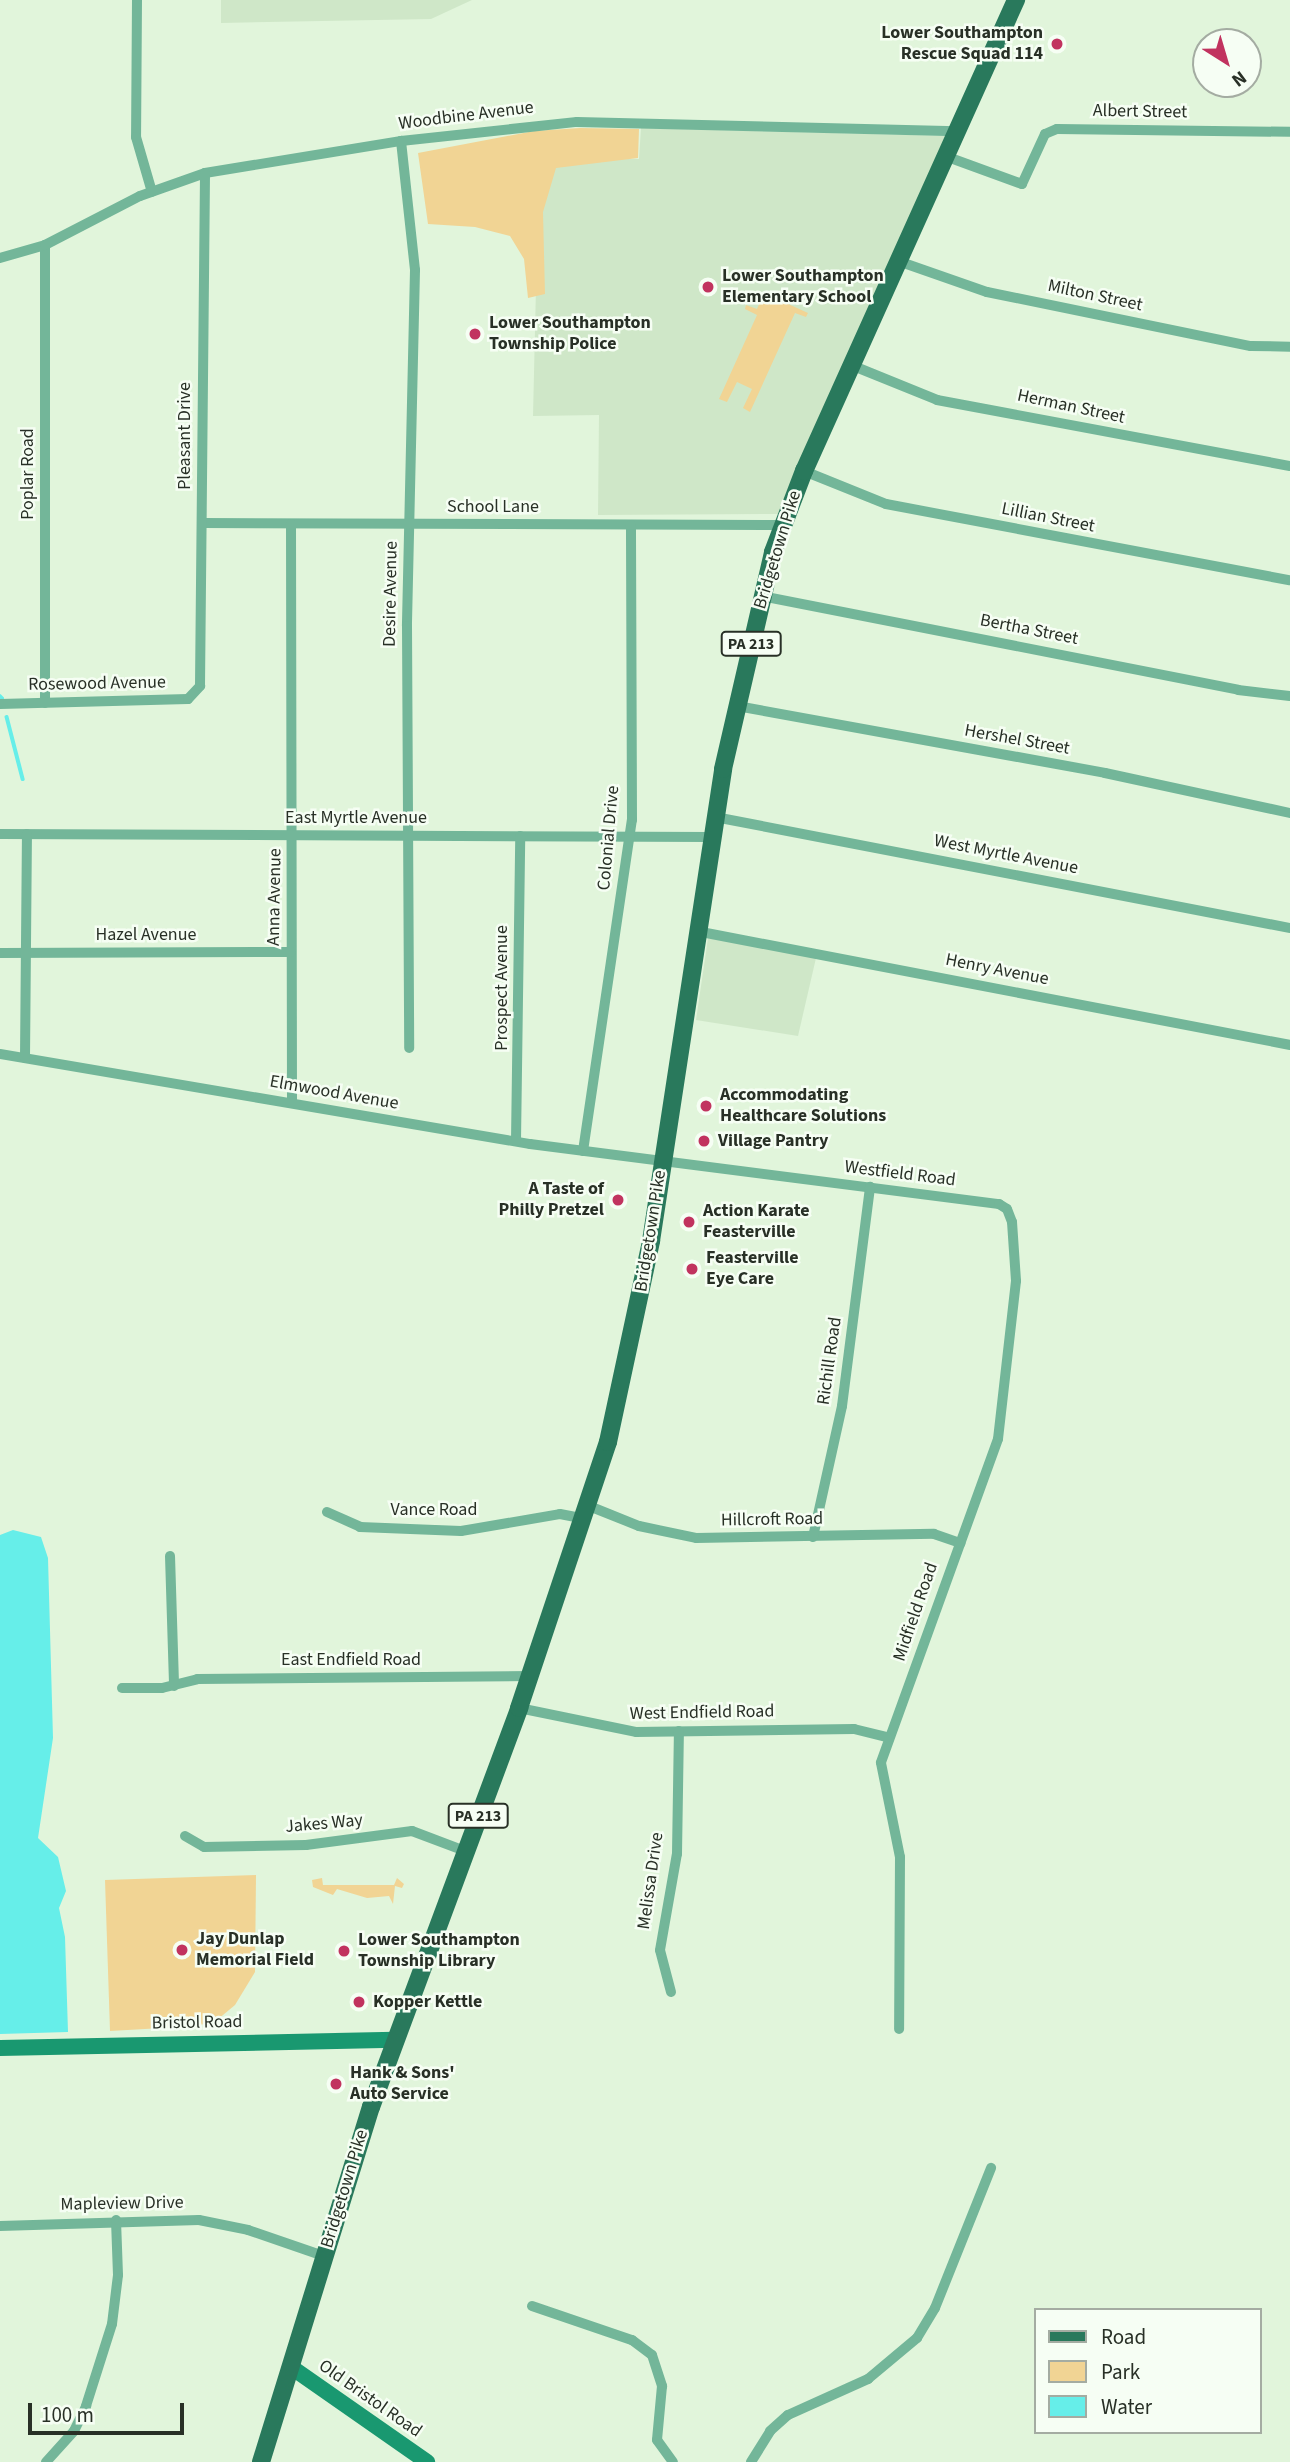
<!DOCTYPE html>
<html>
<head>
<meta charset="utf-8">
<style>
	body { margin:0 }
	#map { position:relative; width:1290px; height:2462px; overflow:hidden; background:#e1f5db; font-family:"Source Sans 3",sans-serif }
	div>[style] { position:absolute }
	.built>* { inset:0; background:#cfe7c8 }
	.green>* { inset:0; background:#f1d494 }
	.water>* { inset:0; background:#66eee9 }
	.stream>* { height:3.5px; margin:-1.75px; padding:0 1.75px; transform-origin:1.75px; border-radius:1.75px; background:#66eee9 }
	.street>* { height:10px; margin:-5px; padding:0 5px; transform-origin:5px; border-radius:5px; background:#73b699 }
	.secondary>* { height:16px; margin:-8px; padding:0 8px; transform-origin:8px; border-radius:8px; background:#199870 }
	.primary>* { height:18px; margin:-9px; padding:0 9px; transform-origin:9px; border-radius:9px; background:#29795c }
	.dots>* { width:19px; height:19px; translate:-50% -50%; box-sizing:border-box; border:4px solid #f6fef4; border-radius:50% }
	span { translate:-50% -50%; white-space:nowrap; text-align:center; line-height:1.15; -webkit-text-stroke:5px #f6fef4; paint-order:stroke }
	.shield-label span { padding:2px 5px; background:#f6fef4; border:2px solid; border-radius:5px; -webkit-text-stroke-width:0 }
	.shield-label { font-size:16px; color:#283026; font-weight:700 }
	.poi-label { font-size:18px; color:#283026; font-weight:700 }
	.right { translate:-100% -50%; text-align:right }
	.left { translate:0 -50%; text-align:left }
	.street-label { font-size:18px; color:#283026 }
	.legend { position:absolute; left:1034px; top:2308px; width:228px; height:126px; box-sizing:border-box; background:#f6fef4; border:2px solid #a4aca2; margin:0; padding:9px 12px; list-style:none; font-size:21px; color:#283026 }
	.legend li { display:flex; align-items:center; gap:14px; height:35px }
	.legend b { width:35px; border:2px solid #a4aca2 }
	.north { position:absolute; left:1192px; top:28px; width:70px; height:70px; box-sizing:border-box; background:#f6fef4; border:2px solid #a4aca2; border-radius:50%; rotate:143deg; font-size:19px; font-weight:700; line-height:28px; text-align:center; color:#283026 }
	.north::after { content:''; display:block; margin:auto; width:24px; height:32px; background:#c1335f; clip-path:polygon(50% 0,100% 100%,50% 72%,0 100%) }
	.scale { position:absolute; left:28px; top:2403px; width:156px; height:32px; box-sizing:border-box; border:4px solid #283026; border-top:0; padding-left:9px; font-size:21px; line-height:24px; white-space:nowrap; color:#283026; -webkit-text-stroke:5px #f6fef4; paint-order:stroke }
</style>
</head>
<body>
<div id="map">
	<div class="built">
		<div style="clip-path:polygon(221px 0,472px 0,431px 19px,221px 23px)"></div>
		<div style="clip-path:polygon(641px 128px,949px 136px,778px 514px,598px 515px,599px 415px,533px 416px,539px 158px,639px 159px)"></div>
		<div style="clip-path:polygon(708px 938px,816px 958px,798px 1036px,696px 1020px)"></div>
	</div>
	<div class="green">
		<div style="clip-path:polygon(580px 128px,639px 129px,638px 158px,556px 168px,543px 212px,545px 294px,528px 298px,524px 259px,510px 236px,475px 227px,428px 224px,418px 153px,534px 131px)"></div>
		<div style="clip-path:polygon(764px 293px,808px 313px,806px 317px,795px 313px,750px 412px,743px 408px,752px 389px,737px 382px,727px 402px,719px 399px,757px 315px,745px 309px,746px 305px,757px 309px)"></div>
		<div style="clip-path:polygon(256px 1875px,255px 1972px,235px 2005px,217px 2020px,197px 2026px,110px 2031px,105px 1880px)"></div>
		<div style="clip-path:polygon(322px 1878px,323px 1885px,394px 1885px,397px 1878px,404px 1884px,402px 1888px,395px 1886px,393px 1904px,389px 1896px,367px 1898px,337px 1889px,333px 1895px,313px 1887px,312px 1880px)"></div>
	</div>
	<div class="water">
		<div style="clip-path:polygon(13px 1530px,41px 1537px,48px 1558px,53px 1738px,38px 1838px,58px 1857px,66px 1891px,59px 1908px,65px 1937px,68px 2032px,0 2034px,0 1535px)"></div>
	</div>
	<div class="stream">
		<div style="left:0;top:696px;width:3px;rotate:45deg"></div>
		<div style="left:7px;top:717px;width:64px;rotate:75.5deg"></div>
	</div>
	<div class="street">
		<div style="left:137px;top:0;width:137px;rotate:90.4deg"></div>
		<div style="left:136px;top:137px;width:57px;rotate:73.8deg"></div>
		<div style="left:401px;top:141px;width:130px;rotate:83.8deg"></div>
		<div style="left:415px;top:270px;width:356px;rotate:91.3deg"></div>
		<div style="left:407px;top:626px;width:422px;rotate:89.7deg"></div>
		<div style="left:945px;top:156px;width:82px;rotate:20deg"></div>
		<div style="left:1022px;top:184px;width:55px;rotate:-65.3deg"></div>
		<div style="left:1045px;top:134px;width:13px;rotate:-23deg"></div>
		<div style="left:1057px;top:129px;width:233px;rotate:0.7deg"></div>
		<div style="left:45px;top:245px;width:458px;rotate:90deg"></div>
		<div style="left:0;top:258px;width:47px;rotate:-16.1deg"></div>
		<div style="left:45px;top:245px;width:107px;rotate:-27.3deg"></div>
		<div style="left:140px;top:196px;width:69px;rotate:-19.5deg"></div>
		<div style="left:205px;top:173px;width:199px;rotate:-9.3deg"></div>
		<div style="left:401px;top:141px;width:177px;rotate:-6.2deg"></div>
		<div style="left:577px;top:122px;width:380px;rotate:1.4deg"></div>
		<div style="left:898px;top:261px;width:94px;rotate:19.2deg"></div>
		<div style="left:987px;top:292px;width:269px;rotate:11.6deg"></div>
		<div style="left:1251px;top:346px;width:39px;rotate:1deg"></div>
		<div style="left:851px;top:365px;width:93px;rotate:22.1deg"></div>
		<div style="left:937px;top:400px;width:359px;rotate:10.6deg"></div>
		<div style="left:804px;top:471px;width:88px;rotate:21.9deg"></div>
		<div style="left:886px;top:504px;width:411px;rotate:10.7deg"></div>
		<div style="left:203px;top:523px;width:579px;rotate:0.2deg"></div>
		<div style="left:291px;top:524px;width:579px;rotate:89.9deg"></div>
		<div style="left:761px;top:596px;width:486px;rotate:11.1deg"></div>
		<div style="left:1238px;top:690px;width:52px;rotate:6.6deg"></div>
		<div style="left:0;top:704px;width:188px;rotate:-1.5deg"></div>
		<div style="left:188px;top:699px;width:18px;rotate:-47deg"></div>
		<div style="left:200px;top:686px;width:513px;rotate:-89.44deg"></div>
		<div style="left:737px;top:706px;width:374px;rotate:10.3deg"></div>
		<div style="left:1105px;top:773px;width:189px;rotate:12.2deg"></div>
		<div style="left:715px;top:817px;width:586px;rotate:10.93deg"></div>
		<div style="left:0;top:834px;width:711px;rotate:0.24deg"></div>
		<div style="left:696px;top:931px;width:605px;rotate:10.86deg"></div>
		<div style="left:0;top:953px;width:291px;rotate:-0.2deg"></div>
		<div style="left:0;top:1054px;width:538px;rotate:9.64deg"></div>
		<div style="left:530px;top:1144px;width:473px;rotate:7.3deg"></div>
		<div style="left:999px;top:1204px;width:9px;rotate:32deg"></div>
		<div style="left:1007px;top:1209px;width:14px;rotate:69deg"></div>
		<div style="left:1012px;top:1222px;width:59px;rotate:86.1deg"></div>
		<div style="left:1016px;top:1281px;width:159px;rotate:96.5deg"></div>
		<div style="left:998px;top:1439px;width:344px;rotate:109.9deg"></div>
		<div style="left:881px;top:1763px;width:96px;rotate:78.6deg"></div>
		<div style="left:900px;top:1857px;width:172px;rotate:90.3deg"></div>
		<div style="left:25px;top:1058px;width:224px;rotate:-89.5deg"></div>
		<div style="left:516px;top:1141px;width:305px;rotate:-89.2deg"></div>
		<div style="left:583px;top:1151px;width:335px;rotate:-81.6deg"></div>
		<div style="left:632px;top:820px;width:295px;rotate:-90.2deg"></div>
		<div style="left:589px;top:1506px;width:54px;rotate:21.8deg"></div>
		<div style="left:639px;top:1526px;width:58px;rotate:11.9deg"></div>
		<div style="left:696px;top:1538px;width:238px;rotate:-1deg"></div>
		<div style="left:934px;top:1534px;width:28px;rotate:19deg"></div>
		<div style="left:327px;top:1512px;width:36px;rotate:24deg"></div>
		<div style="left:360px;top:1527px;width:101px;rotate:2.3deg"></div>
		<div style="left:461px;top:1531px;width:100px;rotate:-9.7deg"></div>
		<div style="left:560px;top:1514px;width:25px;rotate:11deg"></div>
		<div style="left:813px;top:1537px;width:134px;rotate:-77.5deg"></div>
		<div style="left:842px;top:1406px;width:221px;rotate:-82.7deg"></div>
		<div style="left:170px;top:1556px;width:130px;rotate:88.2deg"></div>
		<div style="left:122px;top:1688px;width:40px"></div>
		<div style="left:162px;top:1688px;width:36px;rotate:-14deg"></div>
		<div style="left:197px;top:1679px;width:333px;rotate:-0.5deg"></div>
		<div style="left:519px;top:1708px;width:119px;rotate:11.6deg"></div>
		<div style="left:636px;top:1732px;width:218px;rotate:-0.8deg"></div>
		<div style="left:854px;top:1729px;width:34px;rotate:14deg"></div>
		<div style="left:185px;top:1836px;width:22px;rotate:30deg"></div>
		<div style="left:204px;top:1847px;width:102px;rotate:-1.1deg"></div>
		<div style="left:306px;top:1845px;width:107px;rotate:-7.5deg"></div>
		<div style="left:412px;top:1831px;width:57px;rotate:20.7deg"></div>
		<div style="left:671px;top:1992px;width:43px;rotate:-104.7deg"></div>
		<div style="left:660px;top:1950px;width:97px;rotate:-80deg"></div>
		<div style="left:677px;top:1854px;width:123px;rotate:-89.1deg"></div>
		<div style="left:0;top:2226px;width:199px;rotate:-1.7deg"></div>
		<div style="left:199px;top:2220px;width:50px;rotate:11.5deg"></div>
		<div style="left:248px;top:2230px;width:80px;rotate:18.9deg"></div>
		<div style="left:532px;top:2306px;width:106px;rotate:18.8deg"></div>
		<div style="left:632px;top:2340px;width:25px;rotate:37deg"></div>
		<div style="left:652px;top:2355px;width:33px;rotate:72deg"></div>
		<div style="left:662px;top:2386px;width:54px;rotate:95.3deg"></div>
		<div style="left:657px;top:2440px;width:27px;rotate:54deg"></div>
		<div style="left:46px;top:2462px;width:42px;rotate:-47.9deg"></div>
		<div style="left:74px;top:2431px;width:28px;rotate:-64deg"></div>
		<div style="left:86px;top:2406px;width:86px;rotate:-72.4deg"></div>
		<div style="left:112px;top:2324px;width:49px;rotate:-83deg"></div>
		<div style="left:118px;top:2275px;width:55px;rotate:-92.1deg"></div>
		<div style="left:751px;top:2462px;width:36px;rotate:-58deg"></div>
		<div style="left:770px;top:2431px;width:24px;rotate:-42deg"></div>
		<div style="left:788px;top:2415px;width:88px;rotate:-24.2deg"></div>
		<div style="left:868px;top:2379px;width:64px;rotate:-39.9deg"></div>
		<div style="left:917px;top:2338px;width:35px;rotate:-59deg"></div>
		<div style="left:935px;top:2308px;width:151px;rotate:-68.2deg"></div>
	</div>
	<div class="secondary">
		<div style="left:0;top:2048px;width:395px;rotate:-1.2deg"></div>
		<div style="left:291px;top:2367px;width:166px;rotate:34.9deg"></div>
	</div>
	<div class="primary">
		<div style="left:261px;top:2462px;width:372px;rotate:-72.8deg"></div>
		<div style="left:371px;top:2107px;width:426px;rotate:-69.6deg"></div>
		<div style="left:519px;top:1708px;width:280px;rotate:-71.5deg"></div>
		<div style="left:608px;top:1442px;width:206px;rotate:-77.9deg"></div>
		<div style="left:651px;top:1241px;width:477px;rotate:-81.3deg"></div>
		<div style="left:723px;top:769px;width:223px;rotate:-77deg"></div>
		<div style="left:773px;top:552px;width:87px;rotate:-69.1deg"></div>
		<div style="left:804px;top:471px;width:517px;rotate:-65.77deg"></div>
	</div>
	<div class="dots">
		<div style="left:1057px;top:44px;background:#c1335f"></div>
		<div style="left:708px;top:287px;background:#c1335f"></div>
		<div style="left:475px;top:334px;background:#c1335f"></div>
		<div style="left:706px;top:1106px;background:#c1335f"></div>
		<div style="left:704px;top:1141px;background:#c1335f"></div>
		<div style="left:618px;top:1200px;background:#c1335f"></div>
		<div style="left:689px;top:1222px;background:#c1335f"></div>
		<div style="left:692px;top:1269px;background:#c1335f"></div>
		<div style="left:182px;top:1950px;background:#c1335f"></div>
		<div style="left:344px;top:1951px;background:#c1335f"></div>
		<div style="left:359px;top:2002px;background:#c1335f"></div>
		<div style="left:336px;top:2084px;background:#c1335f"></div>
	</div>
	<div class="shield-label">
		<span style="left:751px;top:644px">PA 213</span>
		<span style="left:478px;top:1816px">PA 213</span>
	</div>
	<div class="poi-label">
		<span class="right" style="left:1043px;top:44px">Lower Southampton<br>Rescue Squad 114</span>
		<span class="left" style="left:722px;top:287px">Lower Southampton<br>Elementary School</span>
		<span class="left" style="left:489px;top:334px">Lower Southampton<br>Township Police</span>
		<span class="left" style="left:720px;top:1106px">Accommodating<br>Healthcare Solutions</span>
		<span class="left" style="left:718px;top:1141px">Village Pantry</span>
		<span class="right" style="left:604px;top:1200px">A Taste of<br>Philly Pretzel</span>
		<span class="left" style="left:703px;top:1222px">Action Karate<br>Feasterville</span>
		<span class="left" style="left:706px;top:1269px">Feasterville<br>Eye Care</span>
		<span class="left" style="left:196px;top:1950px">Jay Dunlap<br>Memorial Field</span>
		<span class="left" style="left:358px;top:1951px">Lower Southampton<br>Township Library</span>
		<span class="left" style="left:373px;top:2002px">Kopper Kettle</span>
		<span class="left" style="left:350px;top:2084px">Hank &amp; Sons'<br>Auto Service</span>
	</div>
	<div class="street-label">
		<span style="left:1140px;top:112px;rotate:1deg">Albert Street</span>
		<span style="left:466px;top:116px;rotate:-7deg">Woodbine Avenue</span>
		<span style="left:1095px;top:296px;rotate:12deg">Milton Street</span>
		<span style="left:1071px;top:407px;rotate:12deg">Herman Street</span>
		<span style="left:185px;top:436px;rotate:-90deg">Pleasant Drive</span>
		<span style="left:28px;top:474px;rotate:-90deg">Poplar Road</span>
		<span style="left:493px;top:507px">School Lane</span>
		<span style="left:1048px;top:518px;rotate:11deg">Lillian Street</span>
		<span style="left:778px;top:550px;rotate:-73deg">Bridgetown Pike</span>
		<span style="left:391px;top:594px;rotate:-89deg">Desire Avenue</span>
		<span style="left:1029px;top:630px;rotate:11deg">Bertha Street</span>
		<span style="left:97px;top:684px;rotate:-1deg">Rosewood Avenue</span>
		<span style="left:1017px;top:740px;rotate:10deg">Hershel Street</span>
		<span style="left:356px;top:818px">East Myrtle Avenue</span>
		<span style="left:609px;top:838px;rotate:-85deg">Colonial Drive</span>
		<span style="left:1006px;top:855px;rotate:11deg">West Myrtle Avenue</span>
		<span style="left:275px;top:897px;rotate:-89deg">Anna Avenue</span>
		<span style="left:146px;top:935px">Hazel Avenue</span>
		<span style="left:997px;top:970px;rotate:11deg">Henry Avenue</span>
		<span style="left:502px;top:988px;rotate:-90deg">Prospect Avenue</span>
		<span style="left:334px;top:1093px;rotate:10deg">Elmwood Avenue</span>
		<span style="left:900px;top:1174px;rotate:7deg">Westfield Road</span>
		<span style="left:651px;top:1231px;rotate:-81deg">Bridgetown Pike</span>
		<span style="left:830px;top:1361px;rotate:-82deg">Richill Road</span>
		<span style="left:434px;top:1510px">Vance Road</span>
		<span style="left:772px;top:1520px;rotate:-1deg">Hillcroft Road</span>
		<span style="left:916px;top:1612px;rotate:-71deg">Midfield Road</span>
		<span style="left:351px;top:1660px">East Endfield Road</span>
		<span style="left:702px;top:1713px;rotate:-1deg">West Endfield Road</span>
		<span style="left:324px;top:1824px;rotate:-5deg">Jakes Way</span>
		<span style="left:651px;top:1881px;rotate:-82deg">Melissa Drive</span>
		<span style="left:197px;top:2023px;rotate:-1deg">Bristol Road</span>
		<span style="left:345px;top:2189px;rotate:-73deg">Bridgetown Pike</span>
		<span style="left:122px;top:2204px;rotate:-1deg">Mapleview Drive</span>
		<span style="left:370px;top:2399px;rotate:35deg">Old Bristol Road</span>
	</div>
	<ul class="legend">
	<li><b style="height:9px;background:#29795c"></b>Road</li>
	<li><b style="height:19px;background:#f1d494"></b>Park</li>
	<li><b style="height:19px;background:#66eee9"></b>Water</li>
	</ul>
	<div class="north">N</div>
	<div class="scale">100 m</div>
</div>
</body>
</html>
